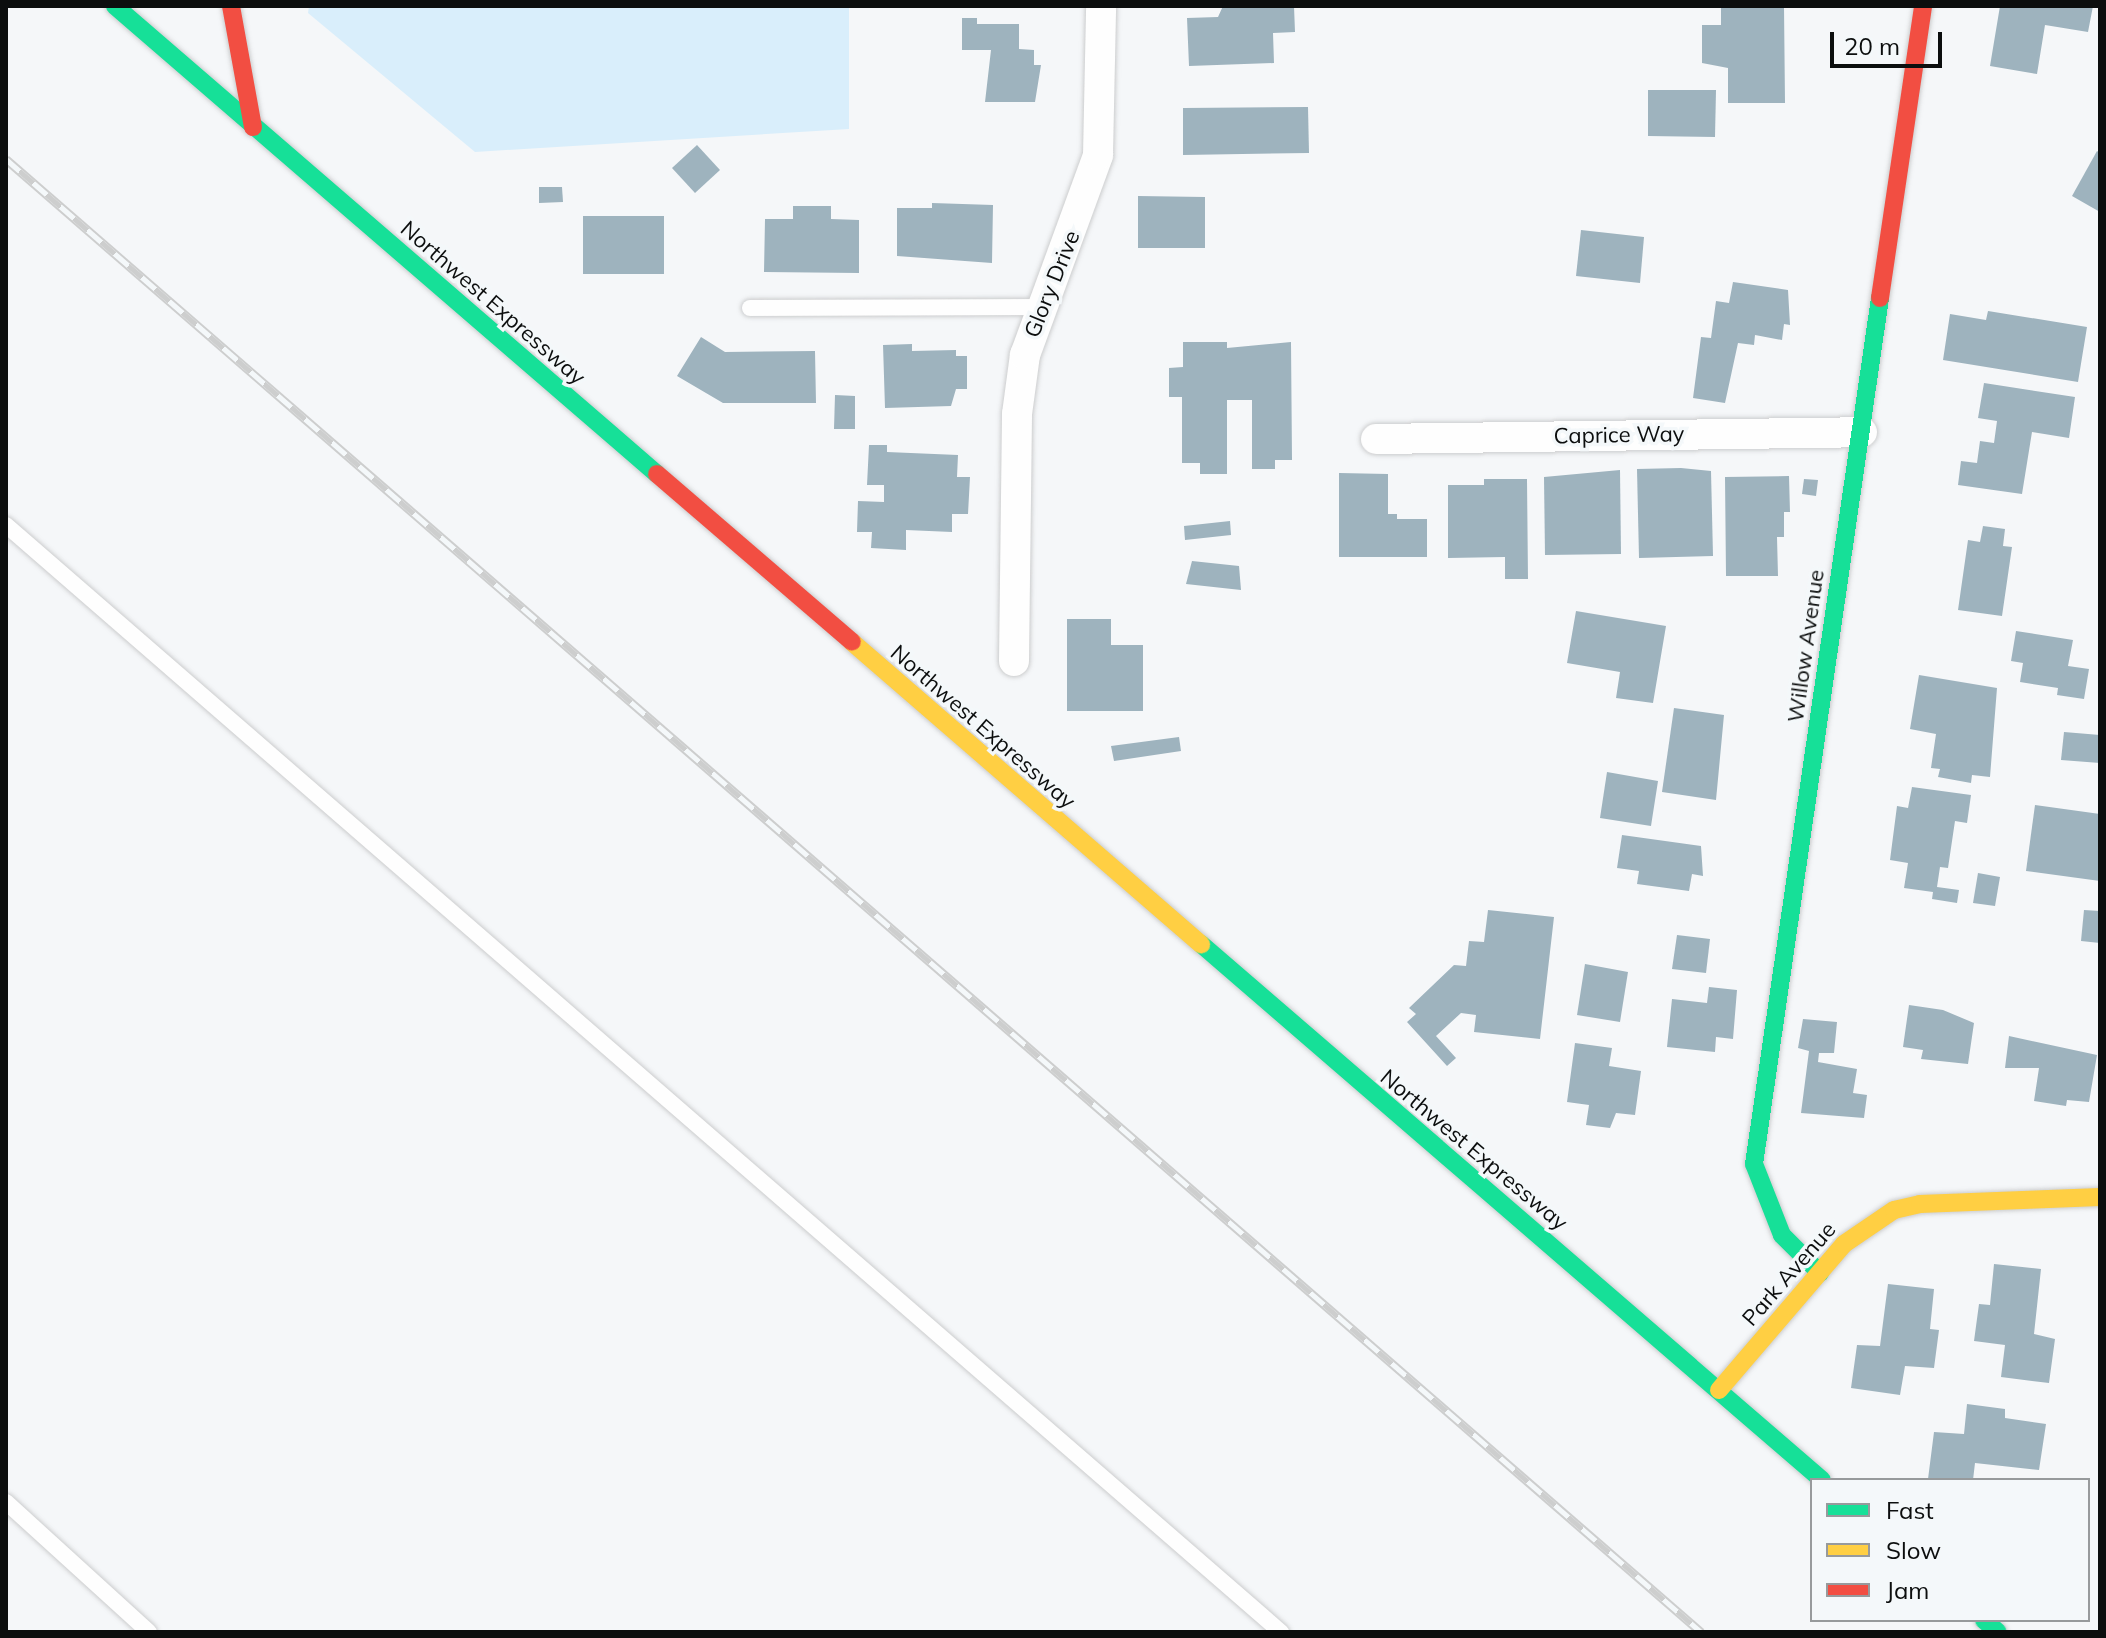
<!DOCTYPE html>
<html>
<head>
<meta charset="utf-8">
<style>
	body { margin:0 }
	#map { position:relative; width:2106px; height:1638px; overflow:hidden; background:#f5f7f9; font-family:Mulish,sans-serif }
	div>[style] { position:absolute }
	.green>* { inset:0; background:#d9eefb }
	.building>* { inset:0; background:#9eb3be }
	.roads { filter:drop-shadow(0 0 2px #cccdce) drop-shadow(0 0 2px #cccdce) }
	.lane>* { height:16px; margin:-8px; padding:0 8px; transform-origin:8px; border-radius:8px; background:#fefefe }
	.street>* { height:30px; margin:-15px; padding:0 15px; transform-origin:15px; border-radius:15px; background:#fefefe }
	.fast>* { height:18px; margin:-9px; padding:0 9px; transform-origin:9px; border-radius:9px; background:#16e098 }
	.slow>* { height:18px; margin:-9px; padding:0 9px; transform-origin:9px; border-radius:9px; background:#ffcf43 }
	.jam>* { height:18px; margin:-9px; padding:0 9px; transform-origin:9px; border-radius:9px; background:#f24e42 }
	.rail>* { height:9px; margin-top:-4.5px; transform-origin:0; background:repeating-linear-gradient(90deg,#f4f8fa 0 18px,#cdcece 0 36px); box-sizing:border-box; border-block:2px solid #cdcece }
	span { translate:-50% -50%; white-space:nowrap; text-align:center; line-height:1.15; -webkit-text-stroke:7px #f4f8fa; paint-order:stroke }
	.street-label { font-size:22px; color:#0c0e0e }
	.frame { position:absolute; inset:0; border:8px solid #0c0e0e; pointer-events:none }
	.legend { position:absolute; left:1810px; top:1478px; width:280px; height:144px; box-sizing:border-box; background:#f4f8fa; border:2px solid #979a9c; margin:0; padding:10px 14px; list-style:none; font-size:24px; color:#0c0e0e }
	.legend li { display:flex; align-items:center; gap:16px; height:40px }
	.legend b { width:40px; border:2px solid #979a9c }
	.scale { position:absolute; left:1830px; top:32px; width:112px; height:36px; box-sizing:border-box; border:4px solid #0c0e0e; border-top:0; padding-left:10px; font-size:24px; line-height:28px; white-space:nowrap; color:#0c0e0e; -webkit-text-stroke:6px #f4f8fa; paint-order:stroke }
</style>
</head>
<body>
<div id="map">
	<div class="green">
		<div style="clip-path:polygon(309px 6px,849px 6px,849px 129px,475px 152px,308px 13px)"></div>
	</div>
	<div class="building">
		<div style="clip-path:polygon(1223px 6px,1294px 6px,1295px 32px,1273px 33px,1274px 63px,1189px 66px,1187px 18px,1218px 17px)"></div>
		<div style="clip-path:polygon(1721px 6px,1784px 6px,1785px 103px,1728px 103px,1728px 68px,1702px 63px,1702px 25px,1721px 25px)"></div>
		<div style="clip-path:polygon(2000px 6px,2093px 6px,2088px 32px,2045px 25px,2037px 74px,1990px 66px)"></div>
		<div style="clip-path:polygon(962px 18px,977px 18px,977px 24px,1019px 24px,1019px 49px,1034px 50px,1034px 65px,1041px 65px,1035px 102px,985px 102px,991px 50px,962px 50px)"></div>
		<div style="clip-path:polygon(1648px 90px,1716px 90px,1715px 137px,1648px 136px)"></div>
		<div style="clip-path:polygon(1308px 107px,1309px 153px,1183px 155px,1183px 108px)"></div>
		<div style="clip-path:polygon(697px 145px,720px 170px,695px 193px,672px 168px)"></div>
		<div style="clip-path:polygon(2097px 151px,2100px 153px,2100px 212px,2072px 196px)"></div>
		<div style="clip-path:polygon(539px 187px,562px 187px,563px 202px,539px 203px)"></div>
		<div style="clip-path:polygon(1138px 196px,1205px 197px,1205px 248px,1138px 248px)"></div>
		<div style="clip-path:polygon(932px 203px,993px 205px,992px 263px,897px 256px,897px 208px,932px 208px)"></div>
		<div style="clip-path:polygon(793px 206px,831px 206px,831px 219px,859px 220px,859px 273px,764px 272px,765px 219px,793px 219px)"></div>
		<div style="clip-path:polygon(583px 216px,664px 216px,664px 274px,583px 274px)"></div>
		<div style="clip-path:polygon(1581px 230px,1644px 237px,1640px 283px,1576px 276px)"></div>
		<div style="clip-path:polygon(1733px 282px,1788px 290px,1790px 325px,1784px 324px,1782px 340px,1755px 335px,1754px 345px,1738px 343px,1725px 403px,1693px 398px,1701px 337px,1711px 338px,1716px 301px,1729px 303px)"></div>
		<div style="clip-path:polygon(1988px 311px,2087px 327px,2078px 382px,1943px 360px,1950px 314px,1986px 320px)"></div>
		<div style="clip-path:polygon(701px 337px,725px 352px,815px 351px,816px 403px,723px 403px,677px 376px)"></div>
		<div style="clip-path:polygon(1183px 342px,1227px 342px,1227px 348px,1291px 342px,1292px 460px,1275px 460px,1275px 469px,1252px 469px,1252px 400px,1227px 400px,1227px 474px,1200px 474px,1200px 463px,1182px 463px,1182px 397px,1169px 397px,1169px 368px,1183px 367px)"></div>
		<div style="clip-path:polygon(912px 344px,912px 351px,956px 350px,956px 356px,967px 356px,967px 389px,956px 389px,951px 406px,885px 408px,883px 345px)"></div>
		<div style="clip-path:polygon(1984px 383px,2075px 397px,2069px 438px,2032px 432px,2022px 494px,1958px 485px,1961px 461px,1977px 463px,1980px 441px,1994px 443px,1997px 421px,1978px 418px)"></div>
		<div style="clip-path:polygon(835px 395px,855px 396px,855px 429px,834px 429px)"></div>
		<div style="clip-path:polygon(869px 445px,887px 445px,887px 452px,958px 455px,957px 477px,970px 477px,968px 514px,952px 514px,952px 532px,906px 530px,906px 550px,871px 548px,872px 532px,857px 532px,858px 501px,884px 502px,884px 485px,867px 485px)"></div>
		<div style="clip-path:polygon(1681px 468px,1711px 471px,1713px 556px,1639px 558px,1637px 469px)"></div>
		<div style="clip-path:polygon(1620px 470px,1621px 554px,1545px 555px,1544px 477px)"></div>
		<div style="clip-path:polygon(1339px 473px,1388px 474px,1388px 514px,1397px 514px,1397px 519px,1427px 519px,1427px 557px,1339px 557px)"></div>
		<div style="clip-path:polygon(1789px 476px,1790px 512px,1784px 512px,1784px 537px,1777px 537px,1778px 576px,1726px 576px,1725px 477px)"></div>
		<div style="clip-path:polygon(1484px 479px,1527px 479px,1528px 579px,1505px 579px,1505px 557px,1448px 558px,1448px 485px,1484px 485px)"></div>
		<div style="clip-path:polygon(1804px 479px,1818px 480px,1816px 496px,1802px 494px)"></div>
		<div style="clip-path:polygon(1230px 521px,1231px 535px,1185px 540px,1184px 526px)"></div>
		<div style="clip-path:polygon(1983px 526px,2005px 529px,2003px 546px,2012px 547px,2002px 616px,1958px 610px,1968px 540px,1980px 542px)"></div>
		<div style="clip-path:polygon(1192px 561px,1239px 566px,1241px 590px,1186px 584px)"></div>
		<div style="clip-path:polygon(1576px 611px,1666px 626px,1653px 703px,1616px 698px,1620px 672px,1567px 663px)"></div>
		<div style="clip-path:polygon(1067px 619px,1111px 619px,1111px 645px,1143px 645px,1143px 711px,1067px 711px)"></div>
		<div style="clip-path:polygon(2016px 631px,2073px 640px,2068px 666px,2089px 669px,2084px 699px,2057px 695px,2058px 688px,2020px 682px,2023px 663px,2011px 661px)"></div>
		<div style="clip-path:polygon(1919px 675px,1997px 688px,1990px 777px,1972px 775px,1971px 783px,1938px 777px,1940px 769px,1931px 768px,1936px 734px,1910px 729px)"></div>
		<div style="clip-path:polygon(1674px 708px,1724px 715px,1716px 800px,1662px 792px)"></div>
		<div style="clip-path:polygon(2064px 732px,2100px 735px,2100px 763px,2061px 760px)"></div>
		<div style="clip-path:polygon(1179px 737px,1181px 751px,1114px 761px,1111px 746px)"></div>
		<div style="clip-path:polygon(1607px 772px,1658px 781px,1651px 826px,1600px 818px)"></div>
		<div style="clip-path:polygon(1912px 787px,1971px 795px,1967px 823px,1955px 821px,1948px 868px,1940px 867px,1937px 887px,1959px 890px,1957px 903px,1932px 899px,1933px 892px,1904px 888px,1908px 863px,1890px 860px,1897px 806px,1908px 808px)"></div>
		<div style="clip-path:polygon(2035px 805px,2100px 814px,2100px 881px,2026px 871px)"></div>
		<div style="clip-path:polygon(1622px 835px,1701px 846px,1703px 876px,1692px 874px,1689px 891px,1637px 884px,1639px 871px,1617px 868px)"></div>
		<div style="clip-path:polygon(1978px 873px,2000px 877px,1995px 906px,1973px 903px)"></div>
		<div style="clip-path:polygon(1488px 910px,1554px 917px,1540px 1039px,1474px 1032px,1476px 1015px,1461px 1013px,1436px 1036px,1456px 1058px,1447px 1066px,1407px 1022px,1416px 1014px,1409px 1008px,1454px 965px,1466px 966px,1469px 941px,1484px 942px)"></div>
		<div style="clip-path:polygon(2084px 910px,2100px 911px,2100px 943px,2081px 941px)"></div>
		<div style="clip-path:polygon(1677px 935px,1710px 939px,1706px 973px,1672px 969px)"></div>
		<div style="clip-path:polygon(1585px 964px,1628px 972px,1620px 1022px,1577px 1015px)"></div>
		<div style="clip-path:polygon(1709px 987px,1737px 990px,1733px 1039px,1716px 1037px,1715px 1052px,1667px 1047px,1672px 999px,1707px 1003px)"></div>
		<div style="clip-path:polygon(1909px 1005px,1943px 1010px,1974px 1023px,1968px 1064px,1921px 1059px,1923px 1050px,1903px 1047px)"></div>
		<div style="clip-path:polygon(1803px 1019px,1837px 1022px,1834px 1053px,1819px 1053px,1818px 1062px,1857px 1069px,1853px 1093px,1867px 1095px,1864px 1118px,1801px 1113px,1809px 1051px,1798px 1048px)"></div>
		<div style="clip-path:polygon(2009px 1036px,2097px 1055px,2089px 1102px,2067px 1100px,2066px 1106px,2034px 1101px,2039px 1068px,2005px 1068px)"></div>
		<div style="clip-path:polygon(1575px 1043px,1612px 1048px,1609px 1066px,1641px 1071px,1635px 1115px,1616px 1113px,1610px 1128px,1586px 1125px,1589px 1105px,1567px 1102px)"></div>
		<div style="clip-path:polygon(1994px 1264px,2041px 1269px,2034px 1334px,2055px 1339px,2049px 1383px,2001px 1377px,2005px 1345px,1974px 1341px,1979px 1304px,1990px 1305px)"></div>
		<div style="clip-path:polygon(1888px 1284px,1934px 1289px,1930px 1329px,1939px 1330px,1934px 1368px,1905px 1366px,1900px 1395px,1851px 1388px,1857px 1345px,1880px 1346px)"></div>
		<div style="clip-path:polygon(1967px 1404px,2005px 1409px,2005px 1418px,2046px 1424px,2039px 1470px,1975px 1463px,1973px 1480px,1928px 1479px,1934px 1432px,1964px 1434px)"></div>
	</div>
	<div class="roads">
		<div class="lane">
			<div style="left:750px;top:308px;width:290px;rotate:-0.2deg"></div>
			<div style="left:6px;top:525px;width:1689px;rotate:40.97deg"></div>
			<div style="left:6px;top:1502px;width:193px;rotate:42.3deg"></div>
		</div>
		<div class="street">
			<div style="left:1376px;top:439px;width:486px;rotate:-0.8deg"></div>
			<div style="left:1014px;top:661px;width:247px;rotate:-89.3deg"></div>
			<div style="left:1017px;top:414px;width:60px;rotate:-82.3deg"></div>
			<div style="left:1025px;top:355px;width:213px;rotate:-69.9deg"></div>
			<div style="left:1098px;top:155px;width:149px;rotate:-88.8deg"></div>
		</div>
		<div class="fast">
			<div style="left:115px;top:6px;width:716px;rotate:40.81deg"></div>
			<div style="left:1201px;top:944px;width:820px;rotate:40.8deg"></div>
			<div style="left:1820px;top:1273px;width:54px;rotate:-135deg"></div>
			<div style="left:1782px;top:1235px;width:76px;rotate:-111.5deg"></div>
			<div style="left:1754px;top:1164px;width:875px;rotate:-81.72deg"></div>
			<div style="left:1984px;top:1620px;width:18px;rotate:41deg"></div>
		</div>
		<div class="slow">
			<div style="left:852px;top:642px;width:462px;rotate:40.9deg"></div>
			<div style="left:1719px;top:1390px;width:192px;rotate:-49.4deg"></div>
			<div style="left:1844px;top:1244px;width:60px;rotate:-34.2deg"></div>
			<div style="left:1894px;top:1210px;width:27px;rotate:-13deg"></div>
			<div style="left:1920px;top:1204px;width:180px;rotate:-2.2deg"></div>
		</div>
		<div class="jam">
			<div style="left:231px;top:6px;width:123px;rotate:79.7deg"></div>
			<div style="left:1880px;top:298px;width:295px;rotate:-81.6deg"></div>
			<div style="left:657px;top:474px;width:257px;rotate:40.7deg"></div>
		</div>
	</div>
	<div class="rail">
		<div style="left:6px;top:159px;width:2246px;rotate:40.99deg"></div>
	</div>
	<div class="street-label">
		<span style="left:1052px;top:284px;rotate:-68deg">Glory Drive</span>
		<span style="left:493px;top:303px;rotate:41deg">Northwest Expressway</span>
		<span style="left:1619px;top:435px;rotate:-1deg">Caprice Way</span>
		<span style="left:1806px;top:646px;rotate:-82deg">Willow Avenue</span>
		<span style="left:983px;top:727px;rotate:41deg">Northwest Expressway</span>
		<span style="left:1474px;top:1150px;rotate:40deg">Northwest Expressway</span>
		<span style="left:1789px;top:1274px;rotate:-49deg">Park Avenue</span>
	</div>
	<div class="frame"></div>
	<ul class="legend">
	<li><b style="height:10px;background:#16e098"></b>Fast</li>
	<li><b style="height:10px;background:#ffcf43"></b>Slow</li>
	<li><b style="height:10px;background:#f24e42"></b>Jam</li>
	</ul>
	<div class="scale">20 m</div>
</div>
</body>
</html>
